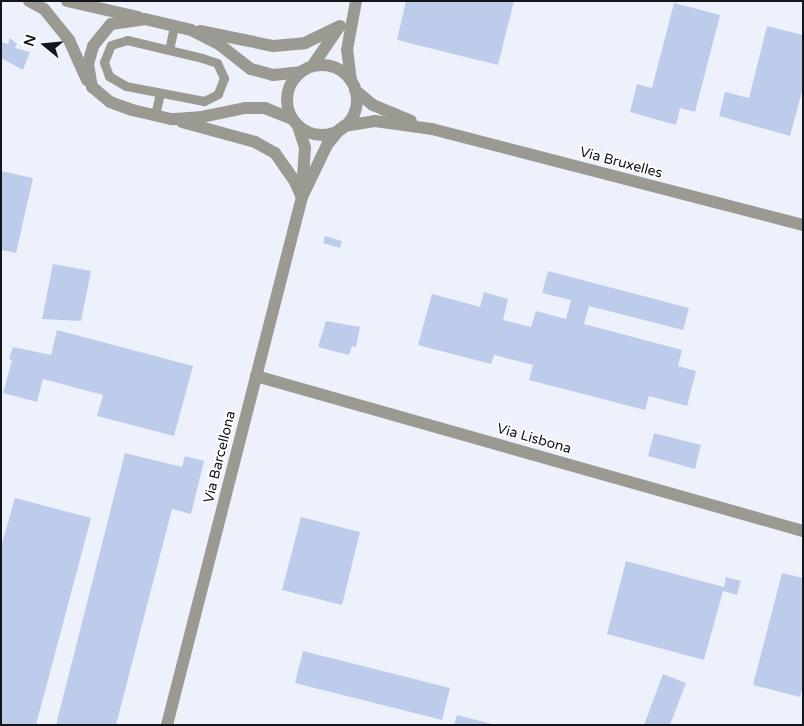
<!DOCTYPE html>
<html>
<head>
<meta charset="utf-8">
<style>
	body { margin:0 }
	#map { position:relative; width:804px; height:726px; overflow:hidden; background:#edf1fc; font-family:"Varela Round",sans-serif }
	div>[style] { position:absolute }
	.building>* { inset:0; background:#becceb }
	.lane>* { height:9px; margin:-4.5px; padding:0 4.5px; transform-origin:4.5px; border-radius:4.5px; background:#9b9a92 }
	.street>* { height:12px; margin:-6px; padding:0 6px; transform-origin:6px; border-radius:6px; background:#9b9a92 }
	.street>.ring { margin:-6px; padding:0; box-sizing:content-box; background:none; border:12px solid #9b9a92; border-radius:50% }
	span { translate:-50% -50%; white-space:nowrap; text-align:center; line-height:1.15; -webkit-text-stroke:4px #fff; paint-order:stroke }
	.street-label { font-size:14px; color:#12151b }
	.frame { position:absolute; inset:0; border:2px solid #12151b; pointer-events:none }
	.north { position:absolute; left:20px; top:20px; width:50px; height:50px; -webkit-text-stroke:4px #fff; paint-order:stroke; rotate:287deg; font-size:14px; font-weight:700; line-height:20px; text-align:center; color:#12151b }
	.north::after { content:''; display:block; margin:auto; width:18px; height:22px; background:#12151b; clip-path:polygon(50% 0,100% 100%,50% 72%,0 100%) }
</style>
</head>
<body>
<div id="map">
	<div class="building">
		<div style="clip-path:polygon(406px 1px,514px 1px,498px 65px,397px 40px)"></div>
		<div style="clip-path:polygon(674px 3px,720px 15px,695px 112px,680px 108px,676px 125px,630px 112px,637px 84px,652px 88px)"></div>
		<div style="clip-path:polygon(767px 26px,803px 35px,803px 88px,790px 136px,719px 116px,725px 92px,749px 98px)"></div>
		<div style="clip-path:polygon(10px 38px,17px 44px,15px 48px,30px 52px,23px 70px,1px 58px,1px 42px,8px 44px)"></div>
		<div style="clip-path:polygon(1px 171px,33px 178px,16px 253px,1px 250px)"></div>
		<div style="clip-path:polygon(325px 236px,342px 241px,340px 248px,323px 243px)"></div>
		<div style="clip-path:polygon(53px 264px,91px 271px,81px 321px,42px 319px)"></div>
		<div style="clip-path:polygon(548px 271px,689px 308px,683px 330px,589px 306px,584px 324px,682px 350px,678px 366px,696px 371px,687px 406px,649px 396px,645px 410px,529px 380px,533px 365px,494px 355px,491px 364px,418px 345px,432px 294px,480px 307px,484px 292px,508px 299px,503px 320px,531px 327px,536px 311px,566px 319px,571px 300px,542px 293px)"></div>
		<div style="clip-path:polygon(326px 321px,360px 327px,356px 347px,352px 346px,349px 355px,318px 347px)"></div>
		<div style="clip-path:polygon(57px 330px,193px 366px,174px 436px,97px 416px,103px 395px,43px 379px,37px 402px,3px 393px,12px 360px,9px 359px,13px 347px,51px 355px)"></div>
		<div style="clip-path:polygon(654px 433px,701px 445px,695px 469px,648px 456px)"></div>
		<div style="clip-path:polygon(125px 453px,182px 467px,185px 456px,204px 461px,191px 514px,172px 509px,116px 725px,56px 725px)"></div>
		<div style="clip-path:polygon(15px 498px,91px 518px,36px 725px,1px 725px,1px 547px)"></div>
		<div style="clip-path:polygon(301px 517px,360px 532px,342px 605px,282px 590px)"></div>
		<div style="clip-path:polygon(626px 561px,724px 587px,726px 577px,741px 581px,737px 595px,723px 591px,704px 660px,607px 634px)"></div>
		<div style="clip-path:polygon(782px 573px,803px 578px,803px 686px,800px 697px,753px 685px)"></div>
		<div style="clip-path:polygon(303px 651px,450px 688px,442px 720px,295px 683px)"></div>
		<div style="clip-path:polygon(663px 674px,686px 683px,670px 725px,644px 725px)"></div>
		<div style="clip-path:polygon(457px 715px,492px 724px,492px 725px,454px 725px)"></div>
	</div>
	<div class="lane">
		<div style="left:127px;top:40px;width:77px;rotate:13.5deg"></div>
		<div style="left:202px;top:58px;width:16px;rotate:18deg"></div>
		<div style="left:217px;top:63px;width:17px;rotate:65deg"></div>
		<div style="left:224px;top:78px;width:17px;rotate:111deg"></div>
		<div style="left:218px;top:94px;width:16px;rotate:153deg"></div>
		<div style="left:204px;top:101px;width:79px;rotate:-169.1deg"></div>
		<div style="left:126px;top:86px;width:20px;rotate:-150deg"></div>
		<div style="left:109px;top:76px;width:15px;rotate:-110deg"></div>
		<div style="left:104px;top:62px;width:18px;rotate:-68deg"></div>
		<div style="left:111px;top:45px;width:17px;rotate:-17deg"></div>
		<div style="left:169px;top:50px;width:25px;rotate:-78deg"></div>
		<div style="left:155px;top:115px;width:22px;rotate:-77deg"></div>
	</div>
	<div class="street">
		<div style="left:29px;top:1px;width:17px;rotate:28deg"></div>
		<div style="left:44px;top:9px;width:40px;rotate:51deg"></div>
		<div style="left:69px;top:40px;width:44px;rotate:65.8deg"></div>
		<div style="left:67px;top:1px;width:73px;rotate:12.7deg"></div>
		<div style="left:200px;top:31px;width:75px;rotate:11.6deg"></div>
		<div style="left:273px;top:46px;width:32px;rotate:-5deg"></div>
		<div style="left:305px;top:43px;width:39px;rotate:-26deg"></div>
		<div style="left:313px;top:65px;width:46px;rotate:-55.6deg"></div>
		<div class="ring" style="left:287px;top:65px;width:58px;height:58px"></div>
		<div style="left:351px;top:81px;width:31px;rotate:-97deg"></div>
		<div style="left:347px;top:50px;width:50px;rotate:-79.6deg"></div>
		<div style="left:355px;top:90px;width:23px;rotate:40deg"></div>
		<div style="left:373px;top:105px;width:41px;rotate:22.8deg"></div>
		<div style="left:292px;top:119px;width:29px;rotate:-158deg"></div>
		<div style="left:265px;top:108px;width:20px;rotate:180deg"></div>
		<div style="left:245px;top:108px;width:44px;rotate:168.2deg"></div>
		<div style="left:202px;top:117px;width:31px;rotate:176deg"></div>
		<div style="left:171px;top:119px;width:40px;rotate:-167deg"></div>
		<div style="left:132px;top:110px;width:23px;rotate:-160deg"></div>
		<div style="left:110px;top:102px;width:23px;rotate:-140deg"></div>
		<div style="left:92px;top:87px;width:23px;rotate:-100deg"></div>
		<div style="left:88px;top:64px;width:19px;rotate:-74deg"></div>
		<div style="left:93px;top:46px;width:28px;rotate:-51deg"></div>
		<div style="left:111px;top:24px;width:34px;rotate:-8deg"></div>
		<div style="left:145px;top:19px;width:47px;rotate:13.4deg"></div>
		<div style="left:191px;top:30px;width:33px;rotate:27deg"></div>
		<div style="left:220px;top:45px;width:39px;rotate:38deg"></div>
		<div style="left:251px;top:69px;width:23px;rotate:15deg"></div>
		<div style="left:273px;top:75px;width:27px;rotate:-6deg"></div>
		<div style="left:182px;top:122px;width:76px;rotate:15.3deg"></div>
		<div style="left:255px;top:142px;width:23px;rotate:29deg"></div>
		<div style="left:275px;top:153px;width:33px;rotate:55deg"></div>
		<div style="left:294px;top:180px;width:19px;rotate:65deg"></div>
		<div style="left:298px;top:126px;width:23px;rotate:72deg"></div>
		<div style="left:305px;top:148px;width:42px;rotate:94.1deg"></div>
		<div style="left:344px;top:126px;width:31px;rotate:-9deg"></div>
		<div style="left:375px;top:121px;width:58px;rotate:8deg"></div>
		<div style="left:432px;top:129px;width:383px;rotate:14.5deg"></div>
		<div style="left:256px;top:376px;width:569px;rotate:15.82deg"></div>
		<div style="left:167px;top:725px;width:545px;rotate:-75.66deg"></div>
		<div style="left:302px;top:197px;width:58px;rotate:-64.3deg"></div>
		<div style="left:327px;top:145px;width:21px;rotate:-51deg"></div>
	</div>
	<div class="street-label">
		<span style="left:621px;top:163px;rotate:15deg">Via Bruxelles</span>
		<span style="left:534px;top:439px;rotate:16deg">Via Lisbona</span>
		<span style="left:220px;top:457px;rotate:-76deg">Via Barcellona</span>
	</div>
	<div class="frame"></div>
	<div class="north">N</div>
</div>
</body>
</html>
